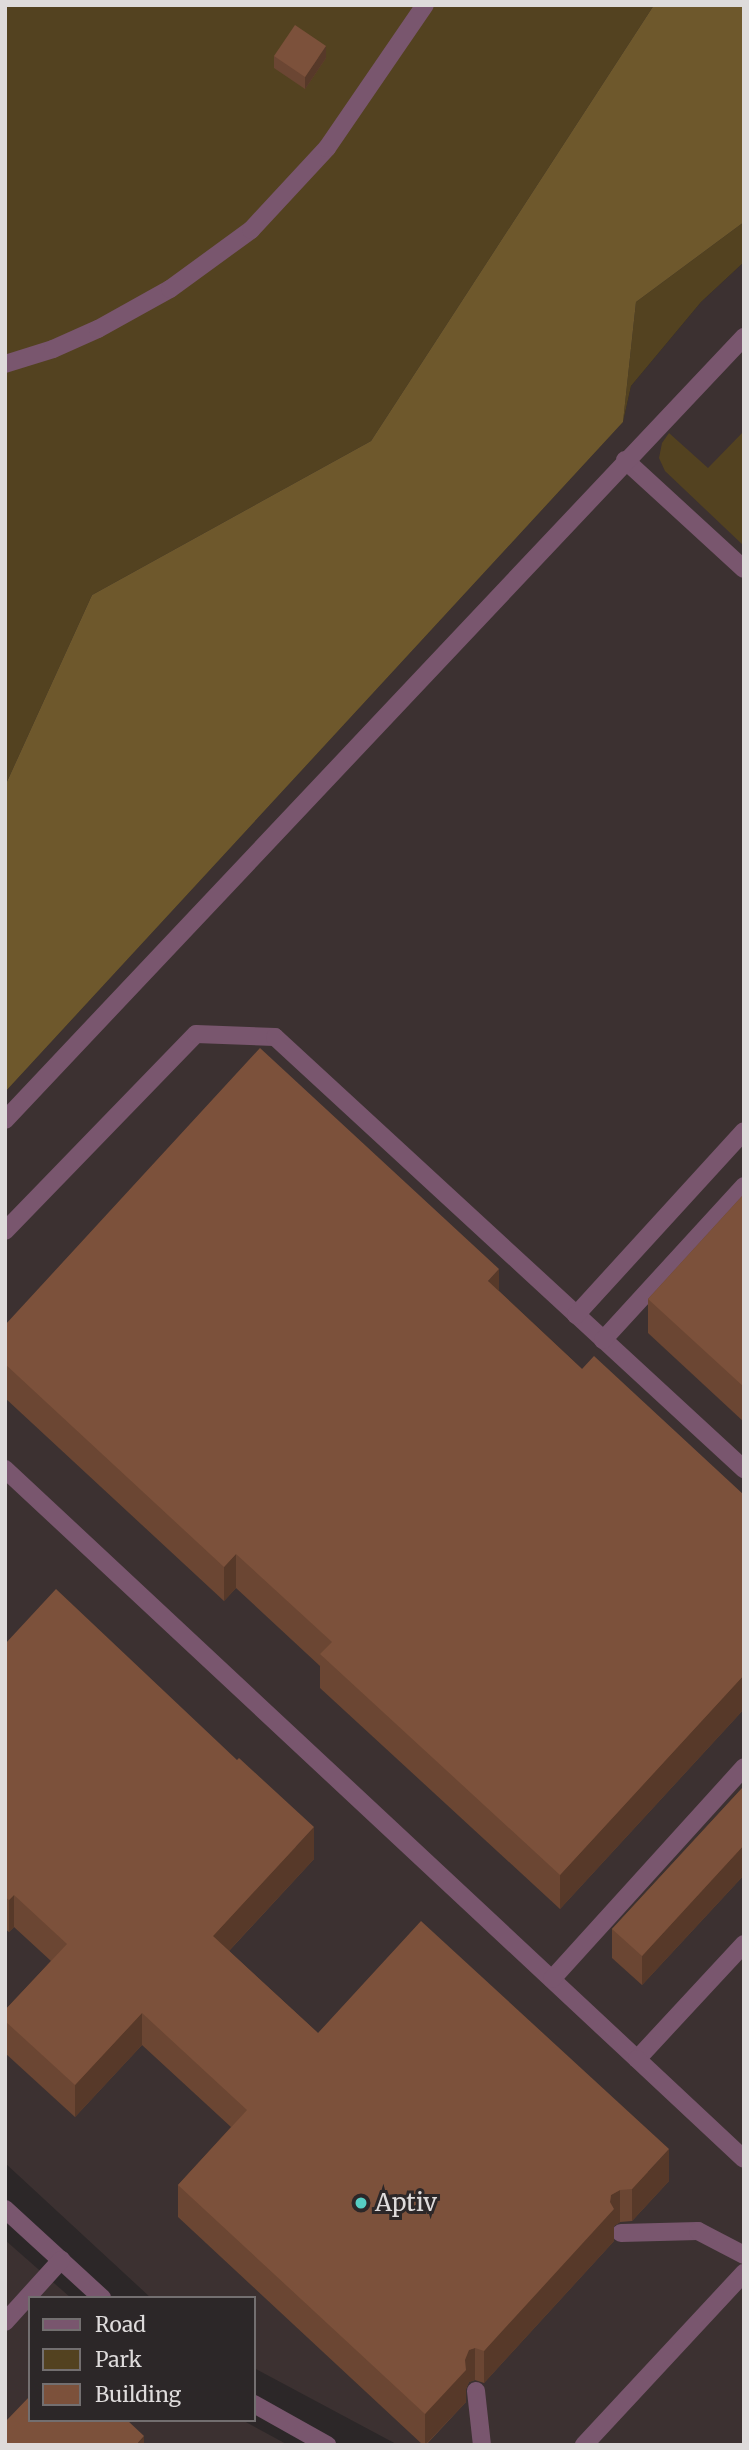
<!DOCTYPE html>
<html>
<head>
<meta charset="utf-8">
<style>
	body { margin:0 }
	#map { position:relative; width:749px; height:2450px; overflow:hidden; background:#2c2728; font-family:Merriweather,serif }
	div>[style] { position:absolute }
	.built>* { inset:0; background:#3c3131 }
	.green>* { inset:0; background:#534220 }
	.forest>* { inset:0; background:#6e582c }
	.minor>* { height:18px; margin:-9px; padding:0 9px; transform-origin:9px; border-radius:9px; background:#79566e }
	.wall>* { inset:0; background:#6b4633 }
	.shaded-wall>* { inset:0; background:#573929 }
	.building>* { inset:0; background:#7c513b }
	.dots>* { width:19px; height:19px; translate:-50% -50%; box-sizing:border-box; border:4px solid #2c2728; border-radius:50% }
	span { translate:-50% -50%; white-space:nowrap; text-align:center; line-height:1.15; -webkit-text-stroke:6px #2c2728; paint-order:stroke }
	.poi-label { font-size:24px; color:#dedbdb }
	.left { translate:0 -50%; text-align:left }
	.frame { position:absolute; inset:0; border:7px solid #dedbdb; pointer-events:none }
	.legend { position:absolute; left:28px; top:2296px; width:228px; height:126px; box-sizing:border-box; background:#2c2728; border:2px solid #736f70; margin:0; padding:9px 12px; list-style:none; font-size:21px; color:#dedbdb }
	.legend li { display:flex; align-items:center; gap:14px; height:35px }
	.legend b { width:35px; border:2px solid #736f70 }
</style>
</head>
<body>
<div id="map">
	<div class="built">
		<div style="clip-path:polygon(744px 262px,744px 2445px,398px 2445px,254px 2368px,254px 2298px,151px 2298px,5px 2163px,5px 1092px,623px 422px,631px 386px,701px 302px)"></div>
		<div style="clip-path:polygon(5px 2240px,71px 2298px,30px 2298px,30px 2420px,242px 2420px,288px 2445px,5px 2445px)"></div>
	</div>
	<div class="green">
		<div style="clip-path:polygon(5px 5px,654px 5px,371px 441px,92px 595px,5px 786px)"></div>
		<div style="clip-path:polygon(744px 222px,744px 262px,701px 302px,631px 386px,623px 422px,636px 302px)"></div>
		<div style="clip-path:polygon(744px 431px,744px 546px,665px 471px,659px 458px,662px 443px,669px 433px,708px 468px)"></div>
	</div>
	<div class="forest">
		<div style="clip-path:polygon(654px 5px,744px 5px,744px 222px,636px 302px,623px 422px,5px 1092px,5px 786px,92px 595px,371px 441px)"></div>
	</div>
	<div class="minor">
		<div style="left:5px;top:364px;width:50px;rotate:-17.4deg"></div>
		<div style="left:53px;top:349px;width:49px;rotate:-24deg"></div>
		<div style="left:98px;top:329px;width:82px;rotate:-29.1deg"></div>
		<div style="left:170px;top:289px;width:100px;rotate:-36.1deg"></div>
		<div style="left:251px;top:230px;width:112px;rotate:-47.2deg"></div>
		<div style="left:327px;top:148px;width:173px;rotate:-55.6deg"></div>
		<div style="left:625px;top:460px;width:161px;rotate:42.5deg"></div>
		<div style="left:5px;top:1120px;width:1077px;rotate:-46.66deg"></div>
		<div style="left:5px;top:1231px;width:274px;rotate:-45.9deg"></div>
		<div style="left:196px;top:1034px;width:79px;rotate:2.2deg"></div>
		<div style="left:275px;top:1037px;width:638px;rotate:42.65deg"></div>
		<div style="left:576px;top:1315px;width:249px;rotate:-47.6deg"></div>
		<div style="left:603px;top:1340px;width:209px;rotate:-47.5deg"></div>
		<div style="left:5px;top:1469px;width:865px;rotate:43.03deg"></div>
		<div style="left:744px;top:1944px;width:157px;rotate:132.9deg"></div>
		<div style="left:637px;top:2059px;width:146px;rotate:43.1deg"></div>
		<div style="left:552px;top:1979px;width:286px;rotate:-47.8deg"></div>
		<div style="left:5px;top:2209px;width:132px;rotate:42.5deg"></div>
		<div style="left:621px;top:2233px;width:77px;rotate:-1.5deg"></div>
		<div style="left:698px;top:2231px;width:52px;rotate:27.6deg"></div>
		<div style="left:5px;top:2322px;width:84px;rotate:-47.9deg"></div>
		<div style="left:476px;top:2391px;width:54px;rotate:83.7deg"></div>
		<div style="left:254px;top:2404px;width:84px;rotate:29.3deg"></div>
		<div style="left:584px;top:2445px;width:235px;rotate:-47.1deg"></div>
	</div>
	<div class="wall">
		<div style="clip-path:polygon(274px 56px,326px 58px,305px 89px,274px 68px)"></div>
		<div style="clip-path:polygon(744px 1194px,744px 1422px,648px 1333px,648px 1299px)"></div>
		<div style="clip-path:polygon(499px 1291px,582px 1369px,744px 1495px,744px 1709px,560px 1909px,320px 1688px,320px 1666px,236px 1588px,224px 1601px,5px 1398px,5px 1325px)"></div>
		<div style="clip-path:polygon(5px 1644px,314px 1859px,229px 1951px,318px 2033px,669px 2181px,632px 2221px,620px 2222px,614px 2226px,614px 2241px,484px 2383px,475px 2380px,469px 2382px,466px 2389px,466px 2402px,426px 2445px,423px 2445px,178px 2217px,178px 2185px,231px 2127px,142px 2045px,75px 2117px,5px 2053px,5px 2010px,51px 1961px,14px 1927px,9px 1932px,5px 1929px)"></div>
		<div style="clip-path:polygon(744px 1786px,744px 1875px,642px 1985px,612px 1958px,612px 1929px)"></div>
	</div>
	<div class="shaded-wall">
		<div style="clip-path:polygon(326px 46px,326px 58px,305px 89px,305px 77px)"></div>
		<div style="clip-path:polygon(499px 1269px,499px 1304px,488px 1281px)"></div>
		<div style="clip-path:polygon(236px 1554px,236px 1588px,224px 1601px,224px 1567px)"></div>
		<div style="clip-path:polygon(744px 1675px,744px 1709px,560px 1909px,560px 1875px)"></div>
		<div style="clip-path:polygon(314px 1827px,314px 1859px,213px 1968px,213px 1936px)"></div>
		<div style="clip-path:polygon(744px 1845px,744px 1875px,642px 1985px,642px 1956px)"></div>
		<div style="clip-path:polygon(14px 1895px,14px 1927px,9px 1932px,9px 1900px)"></div>
		<div style="clip-path:polygon(142px 2013px,142px 2045px,75px 2117px,75px 2085px)"></div>
		<div style="clip-path:polygon(669px 2149px,669px 2181px,632px 2221px,632px 2189px)"></div>
		<div style="clip-path:polygon(620px 2190px,620px 2222px,614px 2226px,614px 2241px,484px 2383px,484px 2351px,610px 2202px,611px 2195px)"></div>
		<div style="clip-path:polygon(475px 2348px,475px 2380px,469px 2382px,466px 2389px,466px 2402px,425px 2445px,425px 2414px,469px 2350px)"></div>
		<div style="clip-path:polygon(144px 2436px,144px 2445px,136px 2445px)"></div>
	</div>
	<div class="building">
		<div style="clip-path:polygon(295px 25px,326px 46px,305px 77px,274px 56px)"></div>
		<div style="clip-path:polygon(260px 1048px,499px 1269px,488px 1281px,582px 1369px,594px 1356px,744px 1495px,744px 1675px,560px 1875px,320px 1654px,332px 1642px,236px 1554px,224px 1567px,5px 1364px,5px 1325px)"></div>
		<div style="clip-path:polygon(744px 1194px,744px 1387px,648px 1299px)"></div>
		<div style="clip-path:polygon(56px 1589px,237px 1760px,239px 1758px,314px 1827px,213px 1936px,318px 2033px,421px 1921px,669px 2149px,632px 2189px,620px 2190px,611px 2195px,610px 2202px,614px 2209px,484px 2351px,475px 2348px,469px 2350px,465px 2360px,466px 2370px,425px 2414px,178px 2185px,247px 2110px,142px 2013px,75px 2085px,5px 2021px,5px 2010px,67px 1944px,14px 1895px,9px 1900px,5px 1897px,5px 1644px)"></div>
		<div style="clip-path:polygon(744px 1786px,744px 1845px,642px 1956px,612px 1929px)"></div>
		<div style="clip-path:polygon(30px 2396px,30px 2420px,127px 2420px,144px 2436px,136px 2445px,5px 2445px,5px 2422px)"></div>
	</div>
	<div class="dots">
		<div style="left:361px;top:2203px;background:#56cec3"></div>
	</div>
	<div class="poi-label">
		<span class="left" style="left:375px;top:2203px">Aptiv</span>
	</div>
	<div class="frame"></div>
	<ul class="legend">
	<li><b style="height:9px;background:#79566e"></b>Road</li>
	<li><b style="height:19px;background:#534220"></b>Park</li>
	<li><b style="height:19px;background:#7c513b"></b>Building</li>
	</ul>
</div>
</body>
</html>
